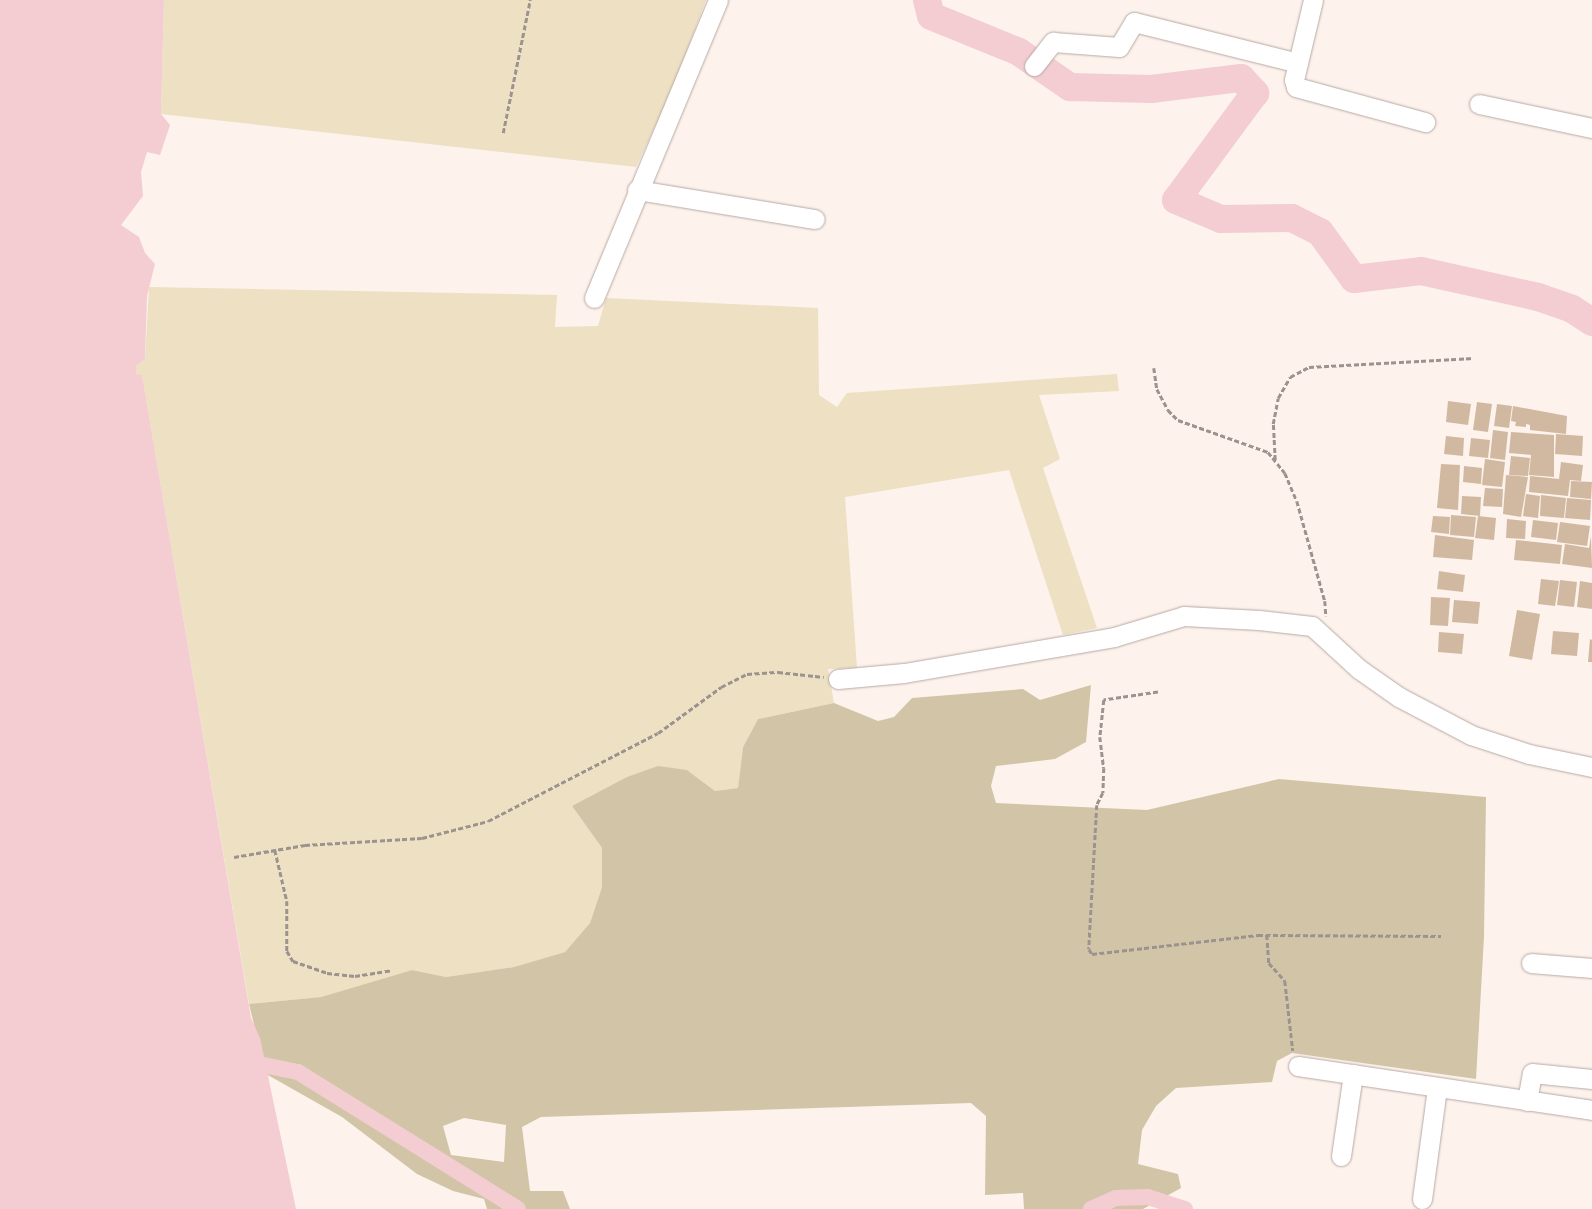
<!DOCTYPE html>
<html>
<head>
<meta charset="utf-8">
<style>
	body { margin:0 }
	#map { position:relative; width:1592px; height:1209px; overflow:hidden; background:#fdf2ec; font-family:Mulish,sans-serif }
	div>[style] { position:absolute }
	.green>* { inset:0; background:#ede0c3 }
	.forest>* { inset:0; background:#d2c5a7 }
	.water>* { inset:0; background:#f3cdd2 }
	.canal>* { height:16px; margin:-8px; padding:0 8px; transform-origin:8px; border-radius:8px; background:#f3cdd2 }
	.river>* { height:28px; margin:-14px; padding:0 14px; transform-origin:14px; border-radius:14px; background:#f3cdd2 }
	.building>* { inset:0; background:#d1b9a1 }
	.path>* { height:2.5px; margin-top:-1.25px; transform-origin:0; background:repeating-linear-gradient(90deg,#9c938f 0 5px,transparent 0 7.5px) }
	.roads { filter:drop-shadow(0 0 1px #b7a9a3) drop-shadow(0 0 1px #b7a9a3) }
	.minor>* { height:19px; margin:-9.5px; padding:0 9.5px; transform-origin:9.5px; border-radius:9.5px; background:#fff }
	span { translate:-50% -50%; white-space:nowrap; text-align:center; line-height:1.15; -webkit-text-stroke:4px #fff; paint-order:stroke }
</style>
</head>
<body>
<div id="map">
	<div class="green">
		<div style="clip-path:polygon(164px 0,706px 0,672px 91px,636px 167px,161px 114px)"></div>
		<div style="clip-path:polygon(149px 287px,557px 295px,555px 327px,598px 326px,606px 298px,818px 308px,819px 395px,837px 407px,847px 393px,1117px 374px,1119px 391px,1039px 395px,1060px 459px,1043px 468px,1097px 628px,1063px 635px,1009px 470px,845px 497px,857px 668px,828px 669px,834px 703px,758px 719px,743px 747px,738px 788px,715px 791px,687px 770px,572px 806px,602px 848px,602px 887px,590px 923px,565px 952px,514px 967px,446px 977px,412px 970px,321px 997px,249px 1004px,142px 376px,136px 374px,135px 366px,145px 359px)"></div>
	</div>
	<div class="forest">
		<div style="clip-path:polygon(evenodd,1091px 685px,1086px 742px,1055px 759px,996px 766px,991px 786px,996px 803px,1147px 810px,1279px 779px,1486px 797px,1484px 937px,1476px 1079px,1292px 1053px,1277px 1061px,1272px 1082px,1176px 1088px,1156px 1106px,1142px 1130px,1138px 1164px,1178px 1174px,1181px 1188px,1143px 1209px,1024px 1209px,1023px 1193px,985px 1195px,986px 1116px,971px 1103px,541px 1117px,522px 1127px,530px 1191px,563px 1191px,570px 1209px,487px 1209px,484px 1199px,453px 1191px,417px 1174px,342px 1117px,266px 1074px,249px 1004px,321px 997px,412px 970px,446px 977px,514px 967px,565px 952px,590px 923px,602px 887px,602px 848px,572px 806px,627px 777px,658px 766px,687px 770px,715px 791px,738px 788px,743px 747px,758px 719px,834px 703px,878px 721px,894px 717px,912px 698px,1023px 689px,1040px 700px,1091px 685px,464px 1118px,506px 1125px,504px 1162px,451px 1155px,443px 1126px,464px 1118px)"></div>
	</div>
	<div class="water">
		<div style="clip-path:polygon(0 0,164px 0,161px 114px,170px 125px,160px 155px,147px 152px,141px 172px,143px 196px,121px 225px,139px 237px,145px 253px,155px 264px,147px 296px,145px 359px,136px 366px,136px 374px,142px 375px,251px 1018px,260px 1038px,296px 1209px,0 1209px)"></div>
	</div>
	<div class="canal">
		<div style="left:243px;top:1061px;width:56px;rotate:11.3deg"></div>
		<div style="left:298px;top:1072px;width:259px;rotate:31.9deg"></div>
		<div style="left:1091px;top:1209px;width:27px;rotate:-24deg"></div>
		<div style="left:1116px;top:1198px;width:32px;rotate:-2deg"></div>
		<div style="left:1148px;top:1197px;width:39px;rotate:18deg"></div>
	</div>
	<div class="river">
		<div style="left:927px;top:0;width:16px;rotate:76deg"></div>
		<div style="left:931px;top:16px;width:95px;rotate:22.2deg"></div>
		<div style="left:1019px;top:52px;width:62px;rotate:34.5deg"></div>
		<div style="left:1070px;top:87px;width:81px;rotate:1.4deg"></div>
		<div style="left:1151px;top:89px;width:91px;rotate:-7deg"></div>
		<div style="left:1241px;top:78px;width:21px;rotate:47deg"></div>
		<div style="left:1255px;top:93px;width:133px;rotate:126.4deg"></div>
		<div style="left:1176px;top:200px;width:49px;rotate:22.9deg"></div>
		<div style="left:1221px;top:219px;width:71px;rotate:-0.8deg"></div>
		<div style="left:1292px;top:218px;width:31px;rotate:27deg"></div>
		<div style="left:1320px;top:232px;width:58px;rotate:54.1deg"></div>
		<div style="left:1354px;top:279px;width:67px;rotate:-6.8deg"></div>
		<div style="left:1421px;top:271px;width:120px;rotate:12.5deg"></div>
		<div style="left:1538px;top:297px;width:36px;rotate:19deg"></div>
		<div style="left:1572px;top:309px;width:24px;rotate:33deg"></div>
	</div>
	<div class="building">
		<div style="clip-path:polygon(1448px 401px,1471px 404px,1468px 425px,1446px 422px)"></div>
		<div style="clip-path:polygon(1477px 402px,1492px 404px,1488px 432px,1473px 430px)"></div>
		<div style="clip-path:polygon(1497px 404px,1512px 406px,1509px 428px,1494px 426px)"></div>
		<div style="clip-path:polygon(1513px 406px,1567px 416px,1566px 434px,1530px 430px,1530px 425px,1526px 424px,1526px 427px,1515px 426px,1516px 422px,1511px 421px)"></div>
		<div style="clip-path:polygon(1493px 430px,1508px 432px,1505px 460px,1490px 458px)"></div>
		<div style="clip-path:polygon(1511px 432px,1554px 435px,1554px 477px,1529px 475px,1531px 455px,1509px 453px)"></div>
		<div style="clip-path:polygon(1556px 434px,1583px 436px,1582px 456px,1555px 454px)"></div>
		<div style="clip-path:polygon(1446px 436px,1464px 438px,1463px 456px,1444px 454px)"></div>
		<div style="clip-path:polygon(1471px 438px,1490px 440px,1488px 458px,1469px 456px)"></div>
		<div style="clip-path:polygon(1511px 456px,1530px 458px,1528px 476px,1509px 475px)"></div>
		<div style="clip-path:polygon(1485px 459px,1505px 462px,1502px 487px,1482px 485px)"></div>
		<div style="clip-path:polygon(1561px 462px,1583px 465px,1581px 481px,1570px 480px,1568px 496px,1529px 492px,1530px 476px,1559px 479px)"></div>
		<div style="clip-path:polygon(1441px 464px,1460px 465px,1458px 510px,1437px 508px)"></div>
		<div style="clip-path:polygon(1464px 466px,1482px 468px,1481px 484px,1463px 482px)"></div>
		<div style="clip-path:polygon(1506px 475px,1528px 477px,1521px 517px,1503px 514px)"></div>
		<div style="clip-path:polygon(1571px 481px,1592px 482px,1591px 499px,1570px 497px)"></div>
		<div style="clip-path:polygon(1485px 488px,1503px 489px,1502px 507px,1483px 506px)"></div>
		<div style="clip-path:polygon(1526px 494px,1540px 496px,1538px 518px,1523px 516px)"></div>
		<div style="clip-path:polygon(1541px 495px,1566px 498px,1564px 518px,1540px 516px)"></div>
		<div style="clip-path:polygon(1462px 496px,1481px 497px,1480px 516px,1461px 514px)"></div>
		<div style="clip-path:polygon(1567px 498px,1591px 500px,1590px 520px,1565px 518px)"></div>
		<div style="clip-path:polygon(1451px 515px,1476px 517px,1474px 537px,1450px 535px)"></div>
		<div style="clip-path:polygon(1433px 516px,1450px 517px,1449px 534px,1431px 532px)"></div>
		<div style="clip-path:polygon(1478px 516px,1496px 518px,1494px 540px,1475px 538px)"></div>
		<div style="clip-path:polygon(1507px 519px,1526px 521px,1525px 539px,1506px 538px)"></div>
		<div style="clip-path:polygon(1533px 520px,1558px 523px,1556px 540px,1531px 537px)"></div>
		<div style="clip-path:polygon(1560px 522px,1590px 526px,1587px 546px,1557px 542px)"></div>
		<div style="clip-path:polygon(1435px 535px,1474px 540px,1472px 560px,1433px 557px)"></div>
		<div style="clip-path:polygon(1591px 536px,1592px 568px,1562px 564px,1565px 544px,1589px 548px)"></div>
		<div style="clip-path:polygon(1516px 540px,1562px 545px,1560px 564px,1514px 560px)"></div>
		<div style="clip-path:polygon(1439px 571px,1465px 575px,1463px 592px,1437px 589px)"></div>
		<div style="clip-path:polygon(1541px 579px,1559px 581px,1555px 606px,1538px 604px)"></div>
		<div style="clip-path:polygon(1560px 580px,1577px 582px,1574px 607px,1557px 605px)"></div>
		<div style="clip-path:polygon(1580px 581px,1592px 583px,1592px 609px,1577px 607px)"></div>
		<div style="clip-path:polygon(1431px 597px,1450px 598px,1448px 626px,1430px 625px)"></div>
		<div style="clip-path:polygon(1454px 600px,1480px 602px,1478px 624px,1452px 622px)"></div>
		<div style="clip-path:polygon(1517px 610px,1540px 614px,1532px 660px,1509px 656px)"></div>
		<div style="clip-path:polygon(1553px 631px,1579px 633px,1577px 656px,1551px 654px)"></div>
		<div style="clip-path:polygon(1439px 632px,1464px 634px,1462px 654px,1438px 652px)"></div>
		<div style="clip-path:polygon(1590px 639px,1592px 640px,1592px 662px,1588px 662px)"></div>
	</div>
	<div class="path">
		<div style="left:503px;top:133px;width:136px;rotate:-78.5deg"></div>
		<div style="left:1154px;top:368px;width:21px;rotate:82deg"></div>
		<div style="left:1157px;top:389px;width:24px;rotate:62deg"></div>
		<div style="left:1168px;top:410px;width:14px;rotate:45deg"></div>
		<div style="left:1178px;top:420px;width:96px;rotate:19.6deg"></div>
		<div style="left:1268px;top:452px;width:27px;rotate:51deg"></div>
		<div style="left:1285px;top:473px;width:30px;rotate:67deg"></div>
		<div style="left:1297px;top:501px;width:104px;rotate:74.4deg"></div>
		<div style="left:1325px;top:601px;width:15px;rotate:86deg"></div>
		<div style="left:1275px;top:460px;width:36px;rotate:-93deg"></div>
		<div style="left:1273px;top:424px;width:26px;rotate:-79deg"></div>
		<div style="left:1278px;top:398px;width:24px;rotate:-60deg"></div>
		<div style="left:1290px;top:377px;width:21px;rotate:-28deg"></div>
		<div style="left:1309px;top:367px;width:165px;rotate:-3.1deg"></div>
		<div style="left:1158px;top:692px;width:55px;rotate:171.6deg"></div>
		<div style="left:1104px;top:700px;width:37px;rotate:96deg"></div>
		<div style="left:1100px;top:737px;width:31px;rotate:83deg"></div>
		<div style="left:1104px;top:768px;width:25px;rotate:92deg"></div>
		<div style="left:1103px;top:793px;width:13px;rotate:117deg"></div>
		<div style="left:1097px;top:805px;width:144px;rotate:93.2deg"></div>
		<div style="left:1089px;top:949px;width:6px;rotate:59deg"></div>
		<div style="left:1092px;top:954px;width:167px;rotate:-6.5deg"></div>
		<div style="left:1258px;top:935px;width:183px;rotate:0.3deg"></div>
		<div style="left:275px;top:850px;width:52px;rotate:76.8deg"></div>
		<div style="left:287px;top:901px;width:50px;rotate:90deg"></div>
		<div style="left:287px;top:951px;width:12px;rotate:59deg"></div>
		<div style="left:293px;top:961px;width:36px;rotate:19deg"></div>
		<div style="left:327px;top:973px;width:28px;rotate:6deg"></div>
		<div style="left:355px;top:976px;width:37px;rotate:-9deg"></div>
		<div style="left:234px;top:857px;width:72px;rotate:-9.6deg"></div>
		<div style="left:305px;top:845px;width:117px;rotate:-3.4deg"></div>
		<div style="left:422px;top:838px;width:68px;rotate:-14.4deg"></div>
		<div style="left:488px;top:821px;width:191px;rotate:-27.4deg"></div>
		<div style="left:658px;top:733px;width:78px;rotate:-36.1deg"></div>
		<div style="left:721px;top:687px;width:29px;rotate:-27deg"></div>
		<div style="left:747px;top:674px;width:31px;rotate:-4deg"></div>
		<div style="left:778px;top:672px;width:46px;rotate:6.2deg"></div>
		<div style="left:1267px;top:935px;width:28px;rotate:86deg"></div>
		<div style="left:1269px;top:963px;width:24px;rotate:48deg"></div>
		<div style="left:1285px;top:981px;width:70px;rotate:83.5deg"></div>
	</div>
	<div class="roads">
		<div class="minor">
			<div style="left:1313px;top:0;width:82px;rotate:103.4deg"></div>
			<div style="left:1294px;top:80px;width:7px;rotate:74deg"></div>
			<div style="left:1296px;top:87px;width:134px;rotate:15.2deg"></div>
			<div style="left:1034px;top:66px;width:31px;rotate:-52deg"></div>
			<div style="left:1053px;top:42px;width:66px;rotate:4.3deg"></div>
			<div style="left:1119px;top:47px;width:29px;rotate:-59deg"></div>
			<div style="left:1134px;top:22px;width:169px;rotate:14deg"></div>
			<div style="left:1479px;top:104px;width:116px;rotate:12deg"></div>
			<div style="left:637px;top:190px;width:180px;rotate:9.3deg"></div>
			<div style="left:594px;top:298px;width:323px;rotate:-67.4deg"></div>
			<div style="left:838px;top:679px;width:66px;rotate:-5.2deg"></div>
			<div style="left:904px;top:673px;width:213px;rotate:-9.7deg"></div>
			<div style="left:1114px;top:637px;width:73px;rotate:-16.7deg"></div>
			<div style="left:1184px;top:616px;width:75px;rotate:3.1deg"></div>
			<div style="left:1259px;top:620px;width:53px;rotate:6.5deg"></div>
			<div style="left:1312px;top:626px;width:64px;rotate:42.5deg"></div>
			<div style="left:1359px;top:669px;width:49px;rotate:35deg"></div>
			<div style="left:1399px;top:697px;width:81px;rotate:27.8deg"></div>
			<div style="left:1471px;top:735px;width:61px;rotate:18.1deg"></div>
			<div style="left:1529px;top:754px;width:64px;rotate:11.7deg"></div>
			<div style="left:1531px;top:963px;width:61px;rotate:4.7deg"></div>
			<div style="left:1298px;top:1066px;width:297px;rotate:8.5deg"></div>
			<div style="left:1527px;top:1101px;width:28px;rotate:-80deg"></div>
			<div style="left:1532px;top:1073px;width:60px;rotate:5.7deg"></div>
			<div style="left:1341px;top:1156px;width:83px;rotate:-81.7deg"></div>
			<div style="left:1422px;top:1199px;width:112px;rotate:-82.3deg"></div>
		</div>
	</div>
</div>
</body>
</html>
